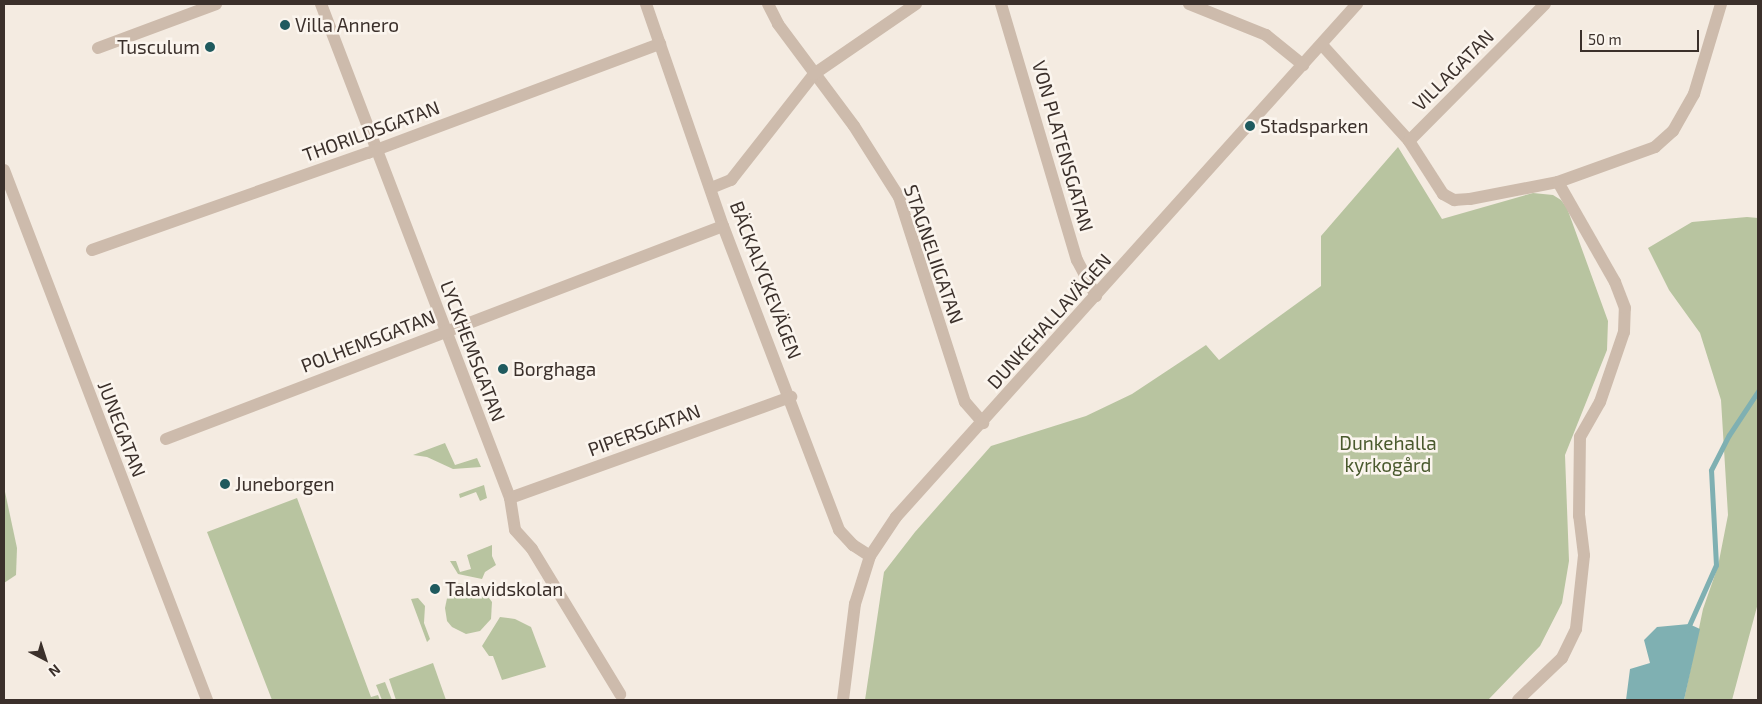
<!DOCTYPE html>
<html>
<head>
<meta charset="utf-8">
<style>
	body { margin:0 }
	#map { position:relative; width:1762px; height:704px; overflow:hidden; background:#f4ebe1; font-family:"Exo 2",sans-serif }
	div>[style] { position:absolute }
	.green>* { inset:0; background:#b8c4a0 }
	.water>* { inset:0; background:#7fb0b2 }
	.stream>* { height:5px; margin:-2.5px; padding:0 2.5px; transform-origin:2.5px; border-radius:2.5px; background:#7fb0b2 }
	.minor>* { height:12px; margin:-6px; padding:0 6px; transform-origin:6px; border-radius:6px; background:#cdbbac }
	.dots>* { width:14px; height:14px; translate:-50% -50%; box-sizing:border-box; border:2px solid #fbf5ee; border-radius:50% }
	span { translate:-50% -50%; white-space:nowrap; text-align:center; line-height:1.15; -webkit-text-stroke:5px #fbf5ee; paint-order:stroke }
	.poi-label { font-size:19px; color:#3b302b }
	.left { translate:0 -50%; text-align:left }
	.right { translate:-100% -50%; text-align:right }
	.street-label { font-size:19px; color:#3b302b }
	.park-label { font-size:19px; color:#4a5a2e }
	.frame { position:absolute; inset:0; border:5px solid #3b302b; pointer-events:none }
	.north { position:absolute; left:20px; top:634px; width:50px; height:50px; -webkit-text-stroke:4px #fbf5ee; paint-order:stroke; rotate:140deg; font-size:14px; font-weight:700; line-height:20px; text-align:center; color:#3b302b }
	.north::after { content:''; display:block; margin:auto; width:18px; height:22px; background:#3b302b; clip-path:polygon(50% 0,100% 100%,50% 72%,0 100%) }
	.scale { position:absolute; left:1580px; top:30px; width:119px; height:22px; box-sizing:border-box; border:2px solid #3b302b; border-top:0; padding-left:6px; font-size:15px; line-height:18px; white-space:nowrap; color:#3b302b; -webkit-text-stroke:4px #fbf5ee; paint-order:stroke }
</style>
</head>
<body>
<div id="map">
	<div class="green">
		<div style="clip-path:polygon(1398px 147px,1442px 219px,1533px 193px,1553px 195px,1561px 200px,1567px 208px,1608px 321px,1607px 350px,1565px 455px,1569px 561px,1562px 603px,1540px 646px,1488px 700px,865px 700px,884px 572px,915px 532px,991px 446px,1086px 416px,1132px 394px,1206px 345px,1219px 360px,1321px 286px,1321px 236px)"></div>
		<div style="clip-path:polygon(1747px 217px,1758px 218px,1758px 603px,1732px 700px,1684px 700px,1703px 609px,1718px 566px,1728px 515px,1721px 400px,1700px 333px,1669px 290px,1648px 248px,1692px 222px)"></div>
		<div style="clip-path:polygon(445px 443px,455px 465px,477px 458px,481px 467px,453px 469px,427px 457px,413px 455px)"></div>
		<div style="clip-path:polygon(484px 485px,487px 498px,480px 501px,476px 492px,460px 498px,459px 494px)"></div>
		<div style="clip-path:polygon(4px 487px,17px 548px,16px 575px,4px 583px)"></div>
		<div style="clip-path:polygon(297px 498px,371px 697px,378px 695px,380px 700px,272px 700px,207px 532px)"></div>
		<div style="clip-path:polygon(492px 545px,492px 556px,496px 565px,485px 572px,482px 579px,458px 574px,450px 561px,456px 561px,460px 572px,471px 569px,467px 555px)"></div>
		<div style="clip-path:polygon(459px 583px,483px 590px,492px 602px,491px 619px,480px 631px,466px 634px,452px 627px,447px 621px,445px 608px,450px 584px)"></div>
		<div style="clip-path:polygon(418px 598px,425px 606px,424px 623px,430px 639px,427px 642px,411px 599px)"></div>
		<div style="clip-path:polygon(500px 617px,515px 619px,531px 627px,546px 667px,502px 680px,493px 656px,489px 656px,482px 646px)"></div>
		<div style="clip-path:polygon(433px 663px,446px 700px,396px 700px,389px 679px)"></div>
		<div style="clip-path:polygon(385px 682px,392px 700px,382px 700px,376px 685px)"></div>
	</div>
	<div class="water">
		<div style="clip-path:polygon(1689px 624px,1700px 629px,1684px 700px,1626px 700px,1630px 669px,1650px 663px,1644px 640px,1657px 627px)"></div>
	</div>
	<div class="stream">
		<div style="left:1687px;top:630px;width:71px;rotate:-66deg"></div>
		<div style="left:1716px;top:565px;width:95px;rotate:-93deg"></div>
		<div style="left:1711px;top:470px;width:39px;rotate:-63deg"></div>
		<div style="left:1729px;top:435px;width:53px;rotate:-56.6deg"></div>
	</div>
	<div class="minor">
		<div style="left:321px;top:4px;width:529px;rotate:69.06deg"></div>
		<div style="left:510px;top:498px;width:32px;rotate:81deg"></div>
		<div style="left:515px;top:530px;width:25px;rotate:48deg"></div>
		<div style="left:532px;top:549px;width:170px;rotate:58.7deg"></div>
		<div style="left:646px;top:4px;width:235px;rotate:70.9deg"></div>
		<div style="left:723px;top:226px;width:325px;rotate:69.1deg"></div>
		<div style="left:839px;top:530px;width:21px;rotate:47deg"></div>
		<div style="left:853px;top:545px;width:20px;rotate:33deg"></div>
		<div style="left:768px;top:4px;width:22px;rotate:63deg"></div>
		<div style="left:778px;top:24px;width:127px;rotate:53.3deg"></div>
		<div style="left:854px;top:126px;width:84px;rotate:57.6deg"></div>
		<div style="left:899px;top:197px;width:215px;rotate:72.2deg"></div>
		<div style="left:965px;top:402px;width:28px;rotate:49deg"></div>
		<div style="left:1001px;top:4px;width:267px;rotate:73.5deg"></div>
		<div style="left:1077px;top:260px;width:41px;rotate:62.2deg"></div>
		<div style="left:1189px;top:4px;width:83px;rotate:21.9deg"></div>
		<div style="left:1266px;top:35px;width:48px;rotate:39deg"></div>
		<div style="left:1323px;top:46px;width:128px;rotate:47.8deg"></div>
		<div style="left:1409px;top:141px;width:63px;rotate:57.3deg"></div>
		<div style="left:1443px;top:194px;width:13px;rotate:29deg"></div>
		<div style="left:1454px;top:200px;width:16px;rotate:-4deg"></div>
		<div style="left:1470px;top:199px;width:90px;rotate:-10.9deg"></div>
		<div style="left:1558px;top:182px;width:103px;rotate:-19.8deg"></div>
		<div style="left:1655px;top:147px;width:24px;rotate:-42deg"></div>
		<div style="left:1673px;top:131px;width:43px;rotate:-60.4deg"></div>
		<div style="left:1694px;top:94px;width:94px;rotate:-73.3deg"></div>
		<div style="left:98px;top:48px;width:126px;rotate:-20.4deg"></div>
		<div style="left:1409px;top:141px;width:193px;rotate:-45.2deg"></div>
		<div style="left:4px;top:170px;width:568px;rotate:69.04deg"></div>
		<div style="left:711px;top:188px;width:22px;rotate:-22deg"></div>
		<div style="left:731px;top:180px;width:135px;rotate:-51.9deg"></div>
		<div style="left:814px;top:74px;width:124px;rotate:-34.5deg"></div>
		<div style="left:92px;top:250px;width:293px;rotate:-19.4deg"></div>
		<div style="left:368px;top:153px;width:312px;rotate:-20.5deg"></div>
		<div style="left:166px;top:439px;width:596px;rotate:-20.93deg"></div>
		<div style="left:510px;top:498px;width:299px;rotate:-19.8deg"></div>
		<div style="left:843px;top:700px;width:97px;rotate:-82.9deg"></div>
		<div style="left:855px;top:604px;width:50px;rotate:-72.6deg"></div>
		<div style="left:870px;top:556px;width:47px;rotate:-56.3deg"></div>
		<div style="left:896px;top:517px;width:690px;rotate:-48.06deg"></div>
		<div style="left:1518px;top:700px;width:61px;rotate:-43.7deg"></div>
		<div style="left:1562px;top:658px;width:32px;rotate:-64deg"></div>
		<div style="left:1576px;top:629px;width:74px;rotate:-83.8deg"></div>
		<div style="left:1584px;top:555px;width:39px;rotate:-97deg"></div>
		<div style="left:1579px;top:516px;width:79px;rotate:-89.3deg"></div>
		<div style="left:1580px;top:437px;width:40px;rotate:-60.3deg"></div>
		<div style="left:1600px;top:402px;width:74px;rotate:-71.1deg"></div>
		<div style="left:1624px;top:332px;width:24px;rotate:-88deg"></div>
		<div style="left:1625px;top:308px;width:28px;rotate:-111deg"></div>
		<div style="left:1615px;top:282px;width:115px;rotate:-119.7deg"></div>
	</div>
	<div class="dots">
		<div style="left:285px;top:25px;background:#1f5a5e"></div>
		<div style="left:210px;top:47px;background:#1f5a5e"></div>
		<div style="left:1250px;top:126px;background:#1f5a5e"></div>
		<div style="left:503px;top:369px;background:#1f5a5e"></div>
		<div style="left:225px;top:484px;background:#1f5a5e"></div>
		<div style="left:435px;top:589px;background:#1f5a5e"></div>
	</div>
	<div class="poi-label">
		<span class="left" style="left:295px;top:25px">Villa Annero</span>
		<span class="right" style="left:200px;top:47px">Tusculum</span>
		<span class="left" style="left:1260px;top:126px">Stadsparken</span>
		<span class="left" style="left:513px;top:369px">Borghaga</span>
		<span class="left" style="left:235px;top:484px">Juneborgen</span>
		<span class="left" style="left:445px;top:589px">Talavidskolan</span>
	</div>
	<div class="street-label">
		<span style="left:1453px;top:70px;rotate:-45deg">VILLAGATAN</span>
		<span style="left:371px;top:131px;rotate:-20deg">THORILDSGATAN</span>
		<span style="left:1063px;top:146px;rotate:74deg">VON PLATENSGATAN</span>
		<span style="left:934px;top:254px;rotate:71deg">STAGNELIIGATAN</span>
		<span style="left:766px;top:280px;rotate:69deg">BÄCKALYCKEVÄGEN</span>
		<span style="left:1049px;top:321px;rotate:-48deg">DUNKEHALLAVÄGEN</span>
		<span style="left:368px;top:341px;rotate:-21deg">POLHEMSGATAN</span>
		<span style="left:473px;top:351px;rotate:69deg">LYCKHEMSGATAN</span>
		<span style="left:122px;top:429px;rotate:69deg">JUNEGATAN</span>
		<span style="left:644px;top:430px;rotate:-20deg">PIPERSGATAN</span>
	</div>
	<div class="park-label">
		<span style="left:1388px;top:454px">Dunkehalla<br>kyrkogård</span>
	</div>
	<div class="frame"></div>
	<div class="north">N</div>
	<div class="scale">50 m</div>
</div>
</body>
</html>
